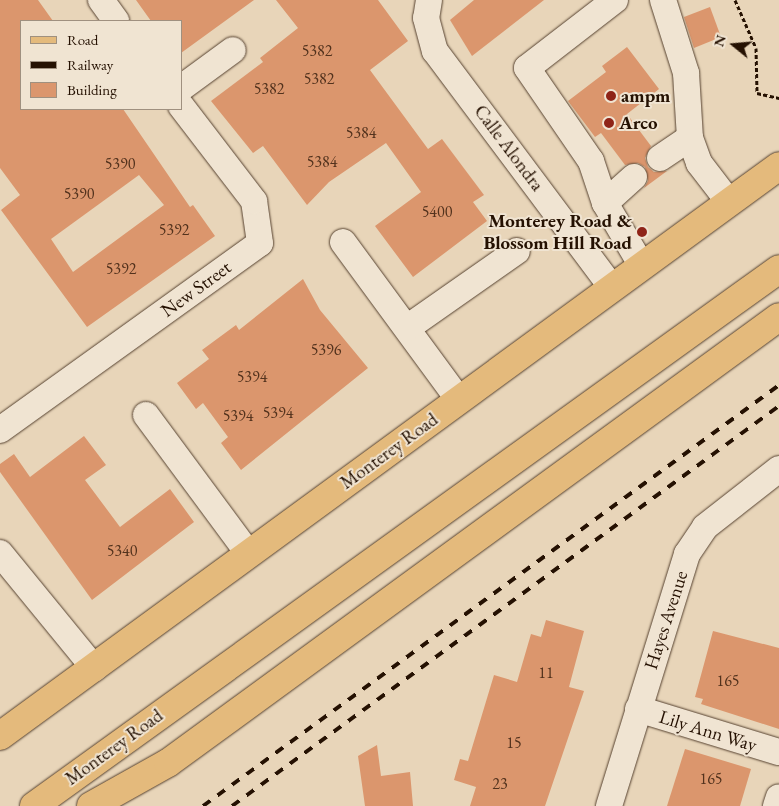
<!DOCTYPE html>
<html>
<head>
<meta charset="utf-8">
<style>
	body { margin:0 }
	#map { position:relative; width:779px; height:806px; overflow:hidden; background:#e8d5b9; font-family:"EB Garamond",serif }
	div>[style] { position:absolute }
	.building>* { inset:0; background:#db966d }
	.path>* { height:3px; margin-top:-1.5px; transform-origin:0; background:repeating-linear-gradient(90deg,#251102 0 4px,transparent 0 6.5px) }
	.roads { filter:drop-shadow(0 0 1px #564230) drop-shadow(0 0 1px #564230) }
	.minor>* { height:26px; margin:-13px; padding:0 13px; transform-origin:13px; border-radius:13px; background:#f0e4d2 }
	.major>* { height:28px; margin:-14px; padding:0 14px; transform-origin:14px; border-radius:14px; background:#e4ba7c }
	.rail>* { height:4px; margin-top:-2px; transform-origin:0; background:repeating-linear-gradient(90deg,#251102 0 9px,transparent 0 18px) }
	.dots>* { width:14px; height:14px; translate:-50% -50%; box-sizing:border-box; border:2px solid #f0e4d2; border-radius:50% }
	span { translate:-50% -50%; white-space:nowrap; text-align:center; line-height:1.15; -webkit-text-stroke:4px #f0e4d2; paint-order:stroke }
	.number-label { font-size:16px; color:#52321d }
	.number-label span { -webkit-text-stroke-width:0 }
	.poi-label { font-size:19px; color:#251102; font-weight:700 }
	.left { translate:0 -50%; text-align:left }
	.right { translate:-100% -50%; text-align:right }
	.street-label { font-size:19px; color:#251102 }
	.legend { position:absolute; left:20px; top:20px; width:162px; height:90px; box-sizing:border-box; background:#f0e4d2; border:1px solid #9f907f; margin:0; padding:6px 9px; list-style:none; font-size:15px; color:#251102 }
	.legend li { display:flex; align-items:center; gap:10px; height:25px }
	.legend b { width:25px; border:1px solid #9f907f }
	.north { position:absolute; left:709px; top:20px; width:50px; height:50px; -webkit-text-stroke:4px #f0e4d2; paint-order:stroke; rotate:287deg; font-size:14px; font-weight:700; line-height:20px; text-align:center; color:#251102 }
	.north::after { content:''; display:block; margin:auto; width:18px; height:22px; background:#251102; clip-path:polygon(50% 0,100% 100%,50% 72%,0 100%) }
</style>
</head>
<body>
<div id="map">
	<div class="building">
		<div style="clip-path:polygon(evenodd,0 0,38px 0,53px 21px,21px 21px,21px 109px,123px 109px,190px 207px,193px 205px,215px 236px,87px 327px,1px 210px,20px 195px,0 168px,0 0,139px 175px,164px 205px,73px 272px,51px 239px,139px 175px)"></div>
		<div style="clip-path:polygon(136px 0,254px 0,181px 53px,181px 21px,151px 21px)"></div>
		<div style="clip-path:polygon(276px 0,378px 0,408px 41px,370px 70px,428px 149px,442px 139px,484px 195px,473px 202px,487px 221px,413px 277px,375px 226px,421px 192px,386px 143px,329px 182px,307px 205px,263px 146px,253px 153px,211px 101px,263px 62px,260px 58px,298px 28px)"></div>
		<div style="clip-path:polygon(474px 0,544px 0,472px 56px,450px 20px)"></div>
		<div style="clip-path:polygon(710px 7px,721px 37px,694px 48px,684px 17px)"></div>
		<div style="clip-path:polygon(627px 47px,659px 89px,627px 114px,651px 146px,645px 158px,648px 167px,654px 172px,667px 171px,644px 188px,648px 181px,645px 167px,638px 163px,625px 165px,601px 133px,595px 137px,568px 101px,606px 72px,602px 66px)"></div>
		<div style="clip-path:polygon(303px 279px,320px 310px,368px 368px,241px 470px,221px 443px,228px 437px,203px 403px,196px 409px,177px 383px,209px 359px,202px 350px,236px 325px,239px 330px)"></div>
		<div style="clip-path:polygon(84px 436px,106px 465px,85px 480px,120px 527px,170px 489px,194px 522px,92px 600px,0 472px,0 464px,14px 454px,30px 477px)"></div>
		<div style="clip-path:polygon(546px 620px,584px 631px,569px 687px,584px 691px,545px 806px,470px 806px,476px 787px,454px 780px,460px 759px,468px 761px,494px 675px,517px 682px,531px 634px,541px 637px)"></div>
		<div style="clip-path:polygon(713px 631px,779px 648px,779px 729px,701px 704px,703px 699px,695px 697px)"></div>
		<div style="clip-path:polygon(377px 745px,381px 776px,410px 772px,413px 806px,365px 806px,358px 756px)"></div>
		<div style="clip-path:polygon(685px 749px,751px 769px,740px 806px,667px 806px)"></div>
	</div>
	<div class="path">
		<div style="left:735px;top:0;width:52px;rotate:66.4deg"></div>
		<div style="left:756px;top:48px;width:45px;rotate:88.7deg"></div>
		<div style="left:757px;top:93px;width:23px;rotate:13deg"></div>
	</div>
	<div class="roads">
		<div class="minor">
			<div style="left:101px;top:0;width:26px;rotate:54deg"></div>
			<div style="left:429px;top:0;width:18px;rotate:99deg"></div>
			<div style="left:426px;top:18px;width:34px;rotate:75deg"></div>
			<div style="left:435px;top:51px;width:296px;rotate:53.2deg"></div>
			<div style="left:615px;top:0;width:111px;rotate:142.3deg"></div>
			<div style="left:527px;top:68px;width:113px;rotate:55.5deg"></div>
			<div style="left:591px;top:161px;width:44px;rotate:71.6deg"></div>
			<div style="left:605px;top:203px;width:73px;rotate:59.6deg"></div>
			<div style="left:663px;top:0;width:77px;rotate:72.5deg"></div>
			<div style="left:686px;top:73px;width:65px;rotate:86.5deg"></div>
			<div style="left:690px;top:138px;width:27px;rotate:70deg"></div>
			<div style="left:699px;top:163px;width:49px;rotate:52.4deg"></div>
			<div style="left:181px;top:88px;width:64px;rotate:-36.2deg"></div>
			<div style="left:660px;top:158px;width:36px;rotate:-34deg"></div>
			<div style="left:605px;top:203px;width:39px;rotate:-42deg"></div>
			<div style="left:343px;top:242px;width:196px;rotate:53.7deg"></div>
			<div style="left:407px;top:328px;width:134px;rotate:-35deg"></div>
			<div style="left:146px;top:415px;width:173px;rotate:53.5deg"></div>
			<div style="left:0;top:430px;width:320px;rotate:-35.7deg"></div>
			<div style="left:260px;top:243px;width:42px;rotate:-98.1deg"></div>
			<div style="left:254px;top:201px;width:120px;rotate:-127.5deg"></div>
			<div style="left:0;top:553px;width:149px;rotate:50.7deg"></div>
			<div style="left:638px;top:709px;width:147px;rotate:17deg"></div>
			<div style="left:609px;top:806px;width:264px;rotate:-72.8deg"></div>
			<div style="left:687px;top:554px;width:32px;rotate:-56deg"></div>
			<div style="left:705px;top:527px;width:94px;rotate:-38.1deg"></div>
			<div style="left:776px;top:806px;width:9px;rotate:-72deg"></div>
		</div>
		<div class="major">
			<div style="left:0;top:736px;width:965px;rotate:-36.19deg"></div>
			<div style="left:34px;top:806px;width:918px;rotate:-35.78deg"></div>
			<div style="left:91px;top:806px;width:88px;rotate:-29.2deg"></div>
			<div style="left:168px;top:763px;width:756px;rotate:-36.13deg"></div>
		</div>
	</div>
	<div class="rail">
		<div style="left:203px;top:806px;width:713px;rotate:-36.16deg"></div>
		<div style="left:232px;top:806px;width:678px;rotate:-36.18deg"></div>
	</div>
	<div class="dots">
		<div style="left:611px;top:96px;background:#8f2418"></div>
		<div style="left:609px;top:123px;background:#8f2418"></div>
		<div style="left:642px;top:232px;background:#8f2418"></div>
	</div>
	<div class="number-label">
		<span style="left:317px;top:51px">5382</span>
		<span style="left:319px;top:79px">5382</span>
		<span style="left:269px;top:89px">5382</span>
		<span style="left:361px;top:133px">5384</span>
		<span style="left:322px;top:162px">5384</span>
		<span style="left:120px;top:164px">5390</span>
		<span style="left:79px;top:194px">5390</span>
		<span style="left:437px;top:212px">5400</span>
		<span style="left:174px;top:230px">5392</span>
		<span style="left:121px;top:269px">5392</span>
		<span style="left:326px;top:350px">5396</span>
		<span style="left:252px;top:377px">5394</span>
		<span style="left:278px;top:413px">5394</span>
		<span style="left:238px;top:416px">5394</span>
		<span style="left:122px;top:551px">5340</span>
		<span style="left:546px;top:673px">11</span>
		<span style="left:728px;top:681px">165</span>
		<span style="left:514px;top:743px">15</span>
		<span style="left:711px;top:779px">165</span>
		<span style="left:500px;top:784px">23</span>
	</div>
	<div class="poi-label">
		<span class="left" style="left:621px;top:96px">ampm</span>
		<span class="left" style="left:619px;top:123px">Arco</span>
		<span class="right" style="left:632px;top:232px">Monterey Road &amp;<br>Blossom Hill Road</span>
	</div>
	<div class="street-label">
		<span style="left:509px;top:148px;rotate:53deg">Calle Alondra</span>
		<span style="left:196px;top:289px;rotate:-36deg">New Street</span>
		<span style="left:389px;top:451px;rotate:-36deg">Monterey Road</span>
		<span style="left:666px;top:620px;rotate:-72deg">Hayes Avenue</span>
		<span style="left:708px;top:731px;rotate:17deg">Lily Ann Way</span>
		<span style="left:114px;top:747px;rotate:-36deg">Monterey Road</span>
	</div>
	<ul class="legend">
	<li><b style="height:6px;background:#e4ba7c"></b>Road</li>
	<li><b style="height:6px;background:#251102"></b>Railway</li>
	<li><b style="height:14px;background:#db966d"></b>Building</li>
	</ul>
	<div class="north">N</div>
</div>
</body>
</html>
